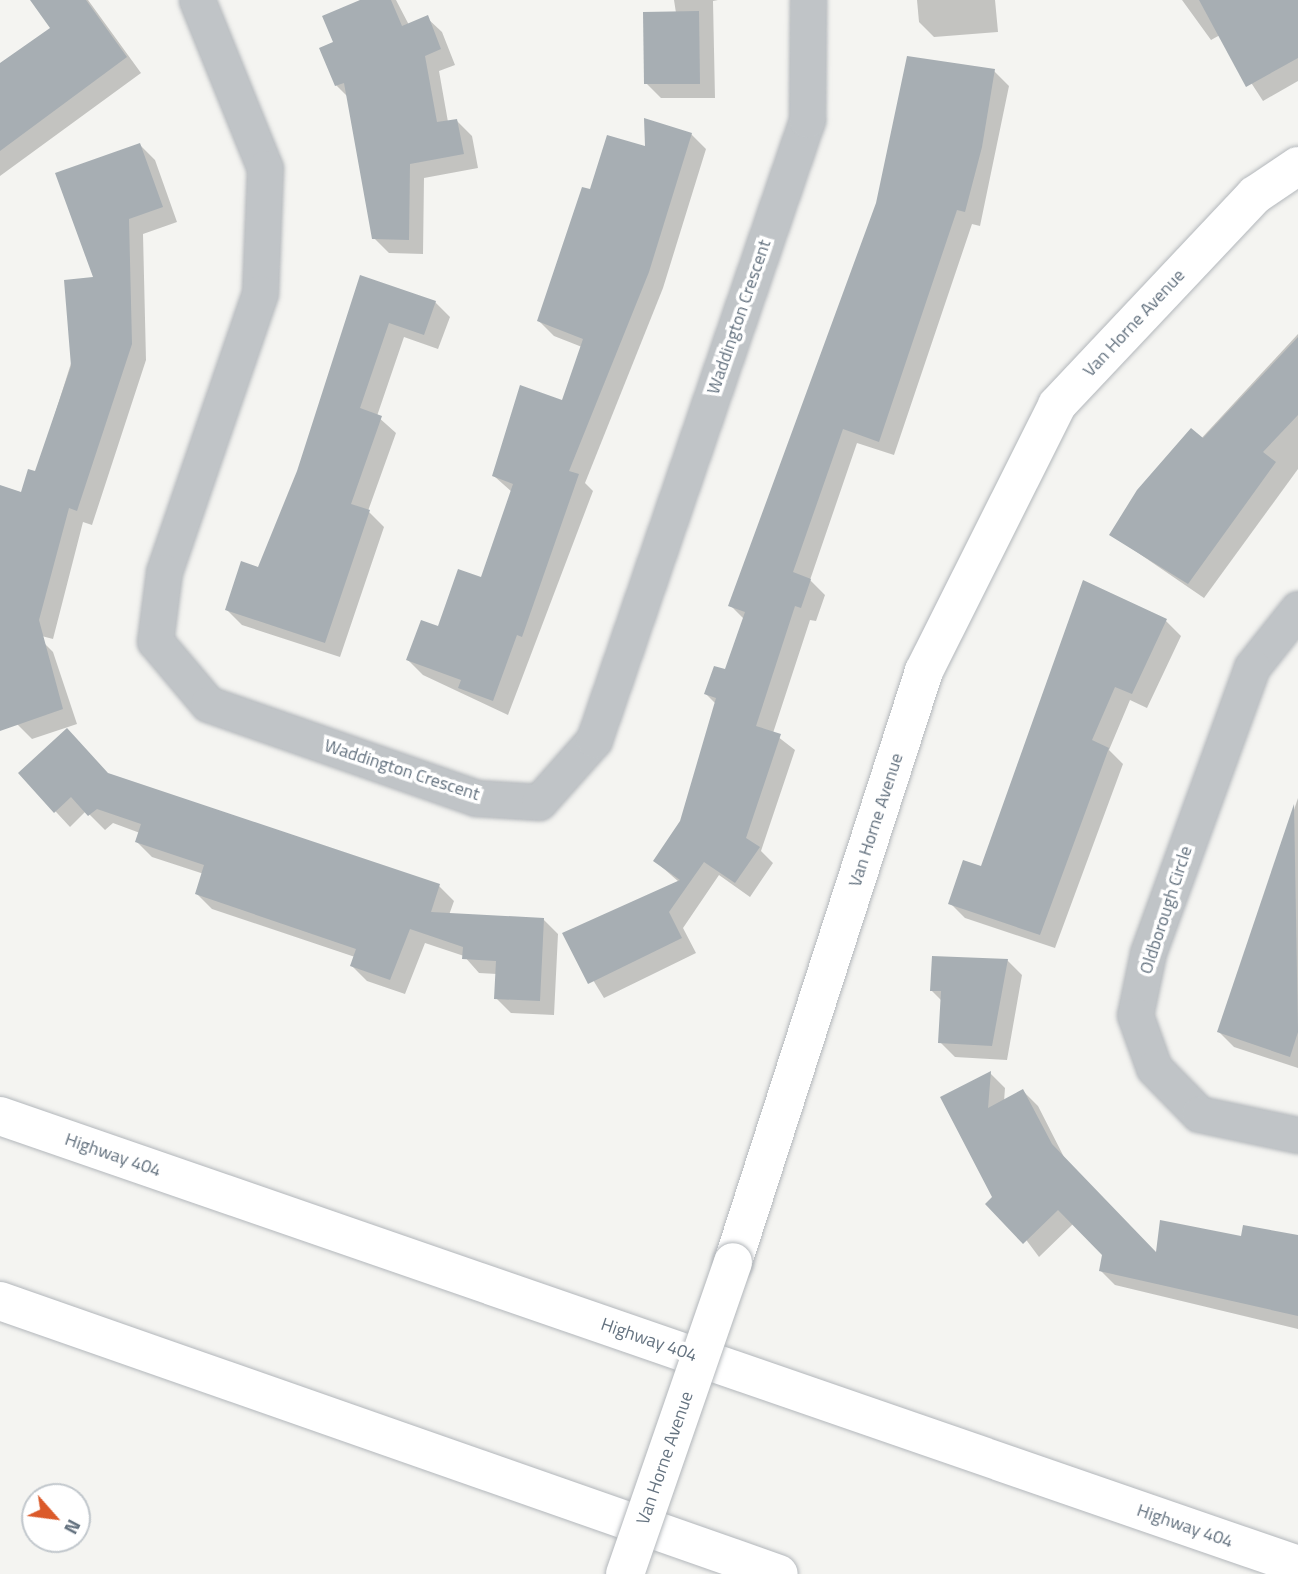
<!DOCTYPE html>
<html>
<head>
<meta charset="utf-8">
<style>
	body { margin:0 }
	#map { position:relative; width:1298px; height:1574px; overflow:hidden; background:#f4f4f1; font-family:"Titillium Web",sans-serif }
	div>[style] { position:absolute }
	.shadow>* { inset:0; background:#0003 }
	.building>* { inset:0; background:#a7aeb3 }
	.roads { filter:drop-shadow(0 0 2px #b3b7bb) drop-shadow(0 0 2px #b3b7bb) }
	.street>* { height:35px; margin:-17.5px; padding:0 17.5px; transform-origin:17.5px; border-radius:17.5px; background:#c0c4c7 }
	.secondary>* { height:38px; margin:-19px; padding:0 19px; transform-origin:19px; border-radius:19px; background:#fff }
	.highway>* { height:38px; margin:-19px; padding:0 19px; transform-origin:19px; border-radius:19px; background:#fff }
	.bridges { filter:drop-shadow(0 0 2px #b3b7bb) drop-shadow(0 0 2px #b3b7bb) }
	.secondary-bridge>* { height:38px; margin:-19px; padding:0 19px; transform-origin:19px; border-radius:19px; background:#fff }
	span { translate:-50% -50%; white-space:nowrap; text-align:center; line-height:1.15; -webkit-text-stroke:7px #fff; paint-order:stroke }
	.street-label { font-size:18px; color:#657380 }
	.north { position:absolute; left:21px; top:1483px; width:70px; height:70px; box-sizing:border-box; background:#fff; border:2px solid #c1c7cc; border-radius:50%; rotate:118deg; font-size:19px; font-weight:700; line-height:28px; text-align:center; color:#657380 }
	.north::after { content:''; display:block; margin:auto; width:24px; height:32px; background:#db5a2a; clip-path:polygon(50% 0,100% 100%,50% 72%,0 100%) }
</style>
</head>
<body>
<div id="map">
	<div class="shadow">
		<div style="clip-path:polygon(38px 0,88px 0,141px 73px,0 176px,0 64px,52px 28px)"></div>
		<div style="clip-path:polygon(360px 0,396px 0,409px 25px,427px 18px,442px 32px,455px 65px,439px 71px,448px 122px,457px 121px,472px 136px,478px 168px,424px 178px,423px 254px,389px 253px,374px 238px,349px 98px,336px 85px,335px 43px)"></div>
		<div style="clip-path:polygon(674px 0,718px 0,713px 1px,715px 98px,661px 98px,646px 83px,676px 13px)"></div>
		<div style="clip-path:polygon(917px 0,995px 0,998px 32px,934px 37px,919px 22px)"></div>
		<div style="clip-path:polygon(1182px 0,1285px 0,1298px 10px,1298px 81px,1263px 101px,1220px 35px,1211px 40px)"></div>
		<div style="clip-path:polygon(994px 71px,1009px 86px,980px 226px,972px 224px,894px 455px,857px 443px,810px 580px,825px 595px,816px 621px,810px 620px,773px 733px,795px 750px,761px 851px,773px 863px,750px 897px,719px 875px,683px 928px,696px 953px,604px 998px,565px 934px,679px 882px,655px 861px,682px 822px,716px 704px,706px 694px,726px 671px,744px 619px,730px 605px)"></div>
		<div style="clip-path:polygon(691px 134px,706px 149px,663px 288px,585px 483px,593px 491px,508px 715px,423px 675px,408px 660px,482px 579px,512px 492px,494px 476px,563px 402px,582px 347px,554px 336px,539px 321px,591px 192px,646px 149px)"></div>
		<div style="clip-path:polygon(140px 145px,155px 160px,177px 222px,143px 234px,146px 360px,92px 525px,83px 522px,53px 639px,0 625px,0 487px,22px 494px,36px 474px)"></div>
		<div style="clip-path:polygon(361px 277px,435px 302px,450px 317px,438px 349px,404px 337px,377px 416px,396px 433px,368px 511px,384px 527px,340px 657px,242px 625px,227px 610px,259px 569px,298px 471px)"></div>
		<div style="clip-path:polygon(1298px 334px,1298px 469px,1204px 598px,1112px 535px)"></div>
		<div style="clip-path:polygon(1084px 583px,1166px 621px,1181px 636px,1147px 708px,1130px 700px,1109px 750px,1123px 764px,1055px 948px,965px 918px,950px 903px,982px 868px)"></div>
		<div style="clip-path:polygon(38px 637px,53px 652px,77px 724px,32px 739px,17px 724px,0 674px,0 650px)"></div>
		<div style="clip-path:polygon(20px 773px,109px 775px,439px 886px,454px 901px,449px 915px,543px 919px,558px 934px,554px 1015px,511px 1013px,496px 998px,497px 974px,479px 973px,464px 956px,425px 943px,405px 994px,367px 981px,352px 966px,355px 957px,212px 909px,197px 894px,204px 874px,152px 857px,137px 842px,140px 833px,113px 823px,105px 830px,86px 811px,70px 827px)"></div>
		<div style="clip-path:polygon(1298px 798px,1298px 1068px,1234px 1047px,1219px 1032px)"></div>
		<div style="clip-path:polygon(1007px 960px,1022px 975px,1007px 1060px,955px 1057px,940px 1042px,942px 1001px,931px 990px)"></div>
		<div style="clip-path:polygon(990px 1073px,1005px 1088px,1004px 1102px,1023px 1091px,1038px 1106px,1066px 1161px,1157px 1255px,1243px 1238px,1298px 1236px,1298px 1329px,1115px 1285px,1100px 1270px,1104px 1254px,1073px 1224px,1039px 1257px,994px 1197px,943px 1098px)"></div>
	</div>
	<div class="building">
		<div style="clip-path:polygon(30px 0,86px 0,127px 57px,0 151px,0 63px,50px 28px)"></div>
		<div style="clip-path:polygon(360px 0,391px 0,402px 26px,428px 15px,441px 49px,425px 56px,437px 122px,457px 119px,464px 154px,410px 164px,409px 240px,372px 239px,344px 83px,335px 86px,319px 48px,333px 42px,322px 16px)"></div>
		<div style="clip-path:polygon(1199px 0,1298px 0,1298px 58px,1246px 87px)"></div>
		<div style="clip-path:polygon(699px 11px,700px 84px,644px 84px,643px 12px)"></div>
		<div style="clip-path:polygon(907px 56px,995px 69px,982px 147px,965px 212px,957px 210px,879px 442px,843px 429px,793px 572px,811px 579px,801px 608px,795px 606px,756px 726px,781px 734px,746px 838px,760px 847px,735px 883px,704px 862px,669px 912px,682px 938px,588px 984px,562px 933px,680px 880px,653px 861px,680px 821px,716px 698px,704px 694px,714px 666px,725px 669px,745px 612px,728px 606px,876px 203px)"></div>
		<div style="clip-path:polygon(644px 118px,692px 133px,649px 272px,569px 471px,579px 474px,522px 637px,517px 635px,493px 701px,458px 688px,461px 680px,406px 660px,421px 620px,438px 626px,458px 569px,481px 577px,513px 484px,492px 476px,520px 385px,562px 400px,583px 339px,537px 321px,582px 187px,590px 189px,607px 135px,645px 146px)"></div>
		<div style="clip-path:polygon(140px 143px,163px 207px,129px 219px,132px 344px,77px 511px,69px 508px,39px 620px,63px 709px,0 731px,0 485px,21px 492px,28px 469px,35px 471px,71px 366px,64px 280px,93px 277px,55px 173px)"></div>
		<div style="clip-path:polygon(360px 275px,436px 301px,424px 335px,389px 323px,360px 408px,382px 416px,351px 504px,370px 510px,325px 643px,225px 610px,241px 561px,258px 567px,297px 471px)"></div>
		<div style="clip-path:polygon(1298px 337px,1298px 415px,1263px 452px,1276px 462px,1188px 584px,1109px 535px,1137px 490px,1191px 428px,1203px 438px)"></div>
		<div style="clip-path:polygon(1083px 580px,1167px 619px,1132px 694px,1115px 687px,1092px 740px,1109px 748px,1040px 935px,948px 904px,963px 860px,981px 866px)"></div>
		<div style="clip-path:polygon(67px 728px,108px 773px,440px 884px,431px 912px,544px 918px,540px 1001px,494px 999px,496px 961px,462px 959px,463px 947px,410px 929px,390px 980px,350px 966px,356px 949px,195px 894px,204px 865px,135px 842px,141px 824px,97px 809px,88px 816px,71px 797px,54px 813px,18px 773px)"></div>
		<div style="clip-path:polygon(1294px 804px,1298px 1032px,1290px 1057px,1217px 1032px)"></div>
		<div style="clip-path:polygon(932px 956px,1008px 959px,992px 1046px,938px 1043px,941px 991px,930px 991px)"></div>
		<div style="clip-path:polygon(991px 1071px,988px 1108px,1023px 1089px,1052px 1144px,1156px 1252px,1160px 1220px,1241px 1236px,1243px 1225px,1298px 1235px,1298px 1316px,1099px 1271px,1102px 1255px,1058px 1210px,1023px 1244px,985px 1204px,992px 1197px,940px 1097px)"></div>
	</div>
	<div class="roads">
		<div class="street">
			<div style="left:197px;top:0;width:181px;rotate:68deg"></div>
			<div style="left:265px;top:168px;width:125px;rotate:92.3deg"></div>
			<div style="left:260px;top:293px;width:295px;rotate:109deg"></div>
			<div style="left:164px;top:572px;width:70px;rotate:97.4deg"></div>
			<div style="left:155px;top:641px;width:82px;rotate:49.9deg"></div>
			<div style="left:208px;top:704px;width:284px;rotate:19.3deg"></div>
			<div style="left:476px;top:798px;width:63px;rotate:3.6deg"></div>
			<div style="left:539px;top:802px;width:83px;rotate:-48.4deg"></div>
			<div style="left:594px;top:740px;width:656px;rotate:-71.04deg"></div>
			<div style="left:807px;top:120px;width:120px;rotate:-89.5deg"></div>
			<div style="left:1298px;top:609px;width:74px;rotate:128.4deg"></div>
			<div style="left:1252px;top:667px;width:304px;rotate:110deg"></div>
			<div style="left:1148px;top:953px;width:63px;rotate:101.8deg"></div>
			<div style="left:1135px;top:1015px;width:56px;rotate:70.3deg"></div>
			<div style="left:1154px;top:1068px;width:64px;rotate:45.6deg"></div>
			<div style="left:1199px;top:1114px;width:101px;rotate:12deg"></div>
		</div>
		<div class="secondary">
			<div style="left:733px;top:1262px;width:621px;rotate:-72.09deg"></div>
			<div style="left:924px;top:671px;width:297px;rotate:-63.4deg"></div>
			<div style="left:1057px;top:405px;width:289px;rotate:-46.7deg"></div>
			<div style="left:1255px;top:195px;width:52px;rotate:-34deg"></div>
		</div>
		<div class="highway">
			<div style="left:0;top:1116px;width:1373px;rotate:19.08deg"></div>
			<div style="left:0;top:1301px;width:825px;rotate:19.31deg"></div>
		</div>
	</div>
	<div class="bridges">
		<div class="secondary-bridge">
			<div style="left:625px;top:1574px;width:330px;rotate:-70.9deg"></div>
		</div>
	</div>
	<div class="street-label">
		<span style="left:739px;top:317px;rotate:-71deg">Waddington Crescent</span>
		<span style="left:1134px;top:323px;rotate:-47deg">Van Horne Avenue</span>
		<span style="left:402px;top:770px;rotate:18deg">Waddington Crescent</span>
		<span style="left:876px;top:820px;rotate:-72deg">Van Horne Avenue</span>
		<span style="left:1166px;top:910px;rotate:-72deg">Oldborough Circle</span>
		<span style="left:113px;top:1155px;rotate:19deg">Highway 404</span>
		<span style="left:649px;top:1340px;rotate:19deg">Highway 404</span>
		<span style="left:665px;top:1458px;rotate:-71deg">Van Horne Avenue</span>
		<span style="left:1185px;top:1526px;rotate:19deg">Highway 404</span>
	</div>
	<div class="north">N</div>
</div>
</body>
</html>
